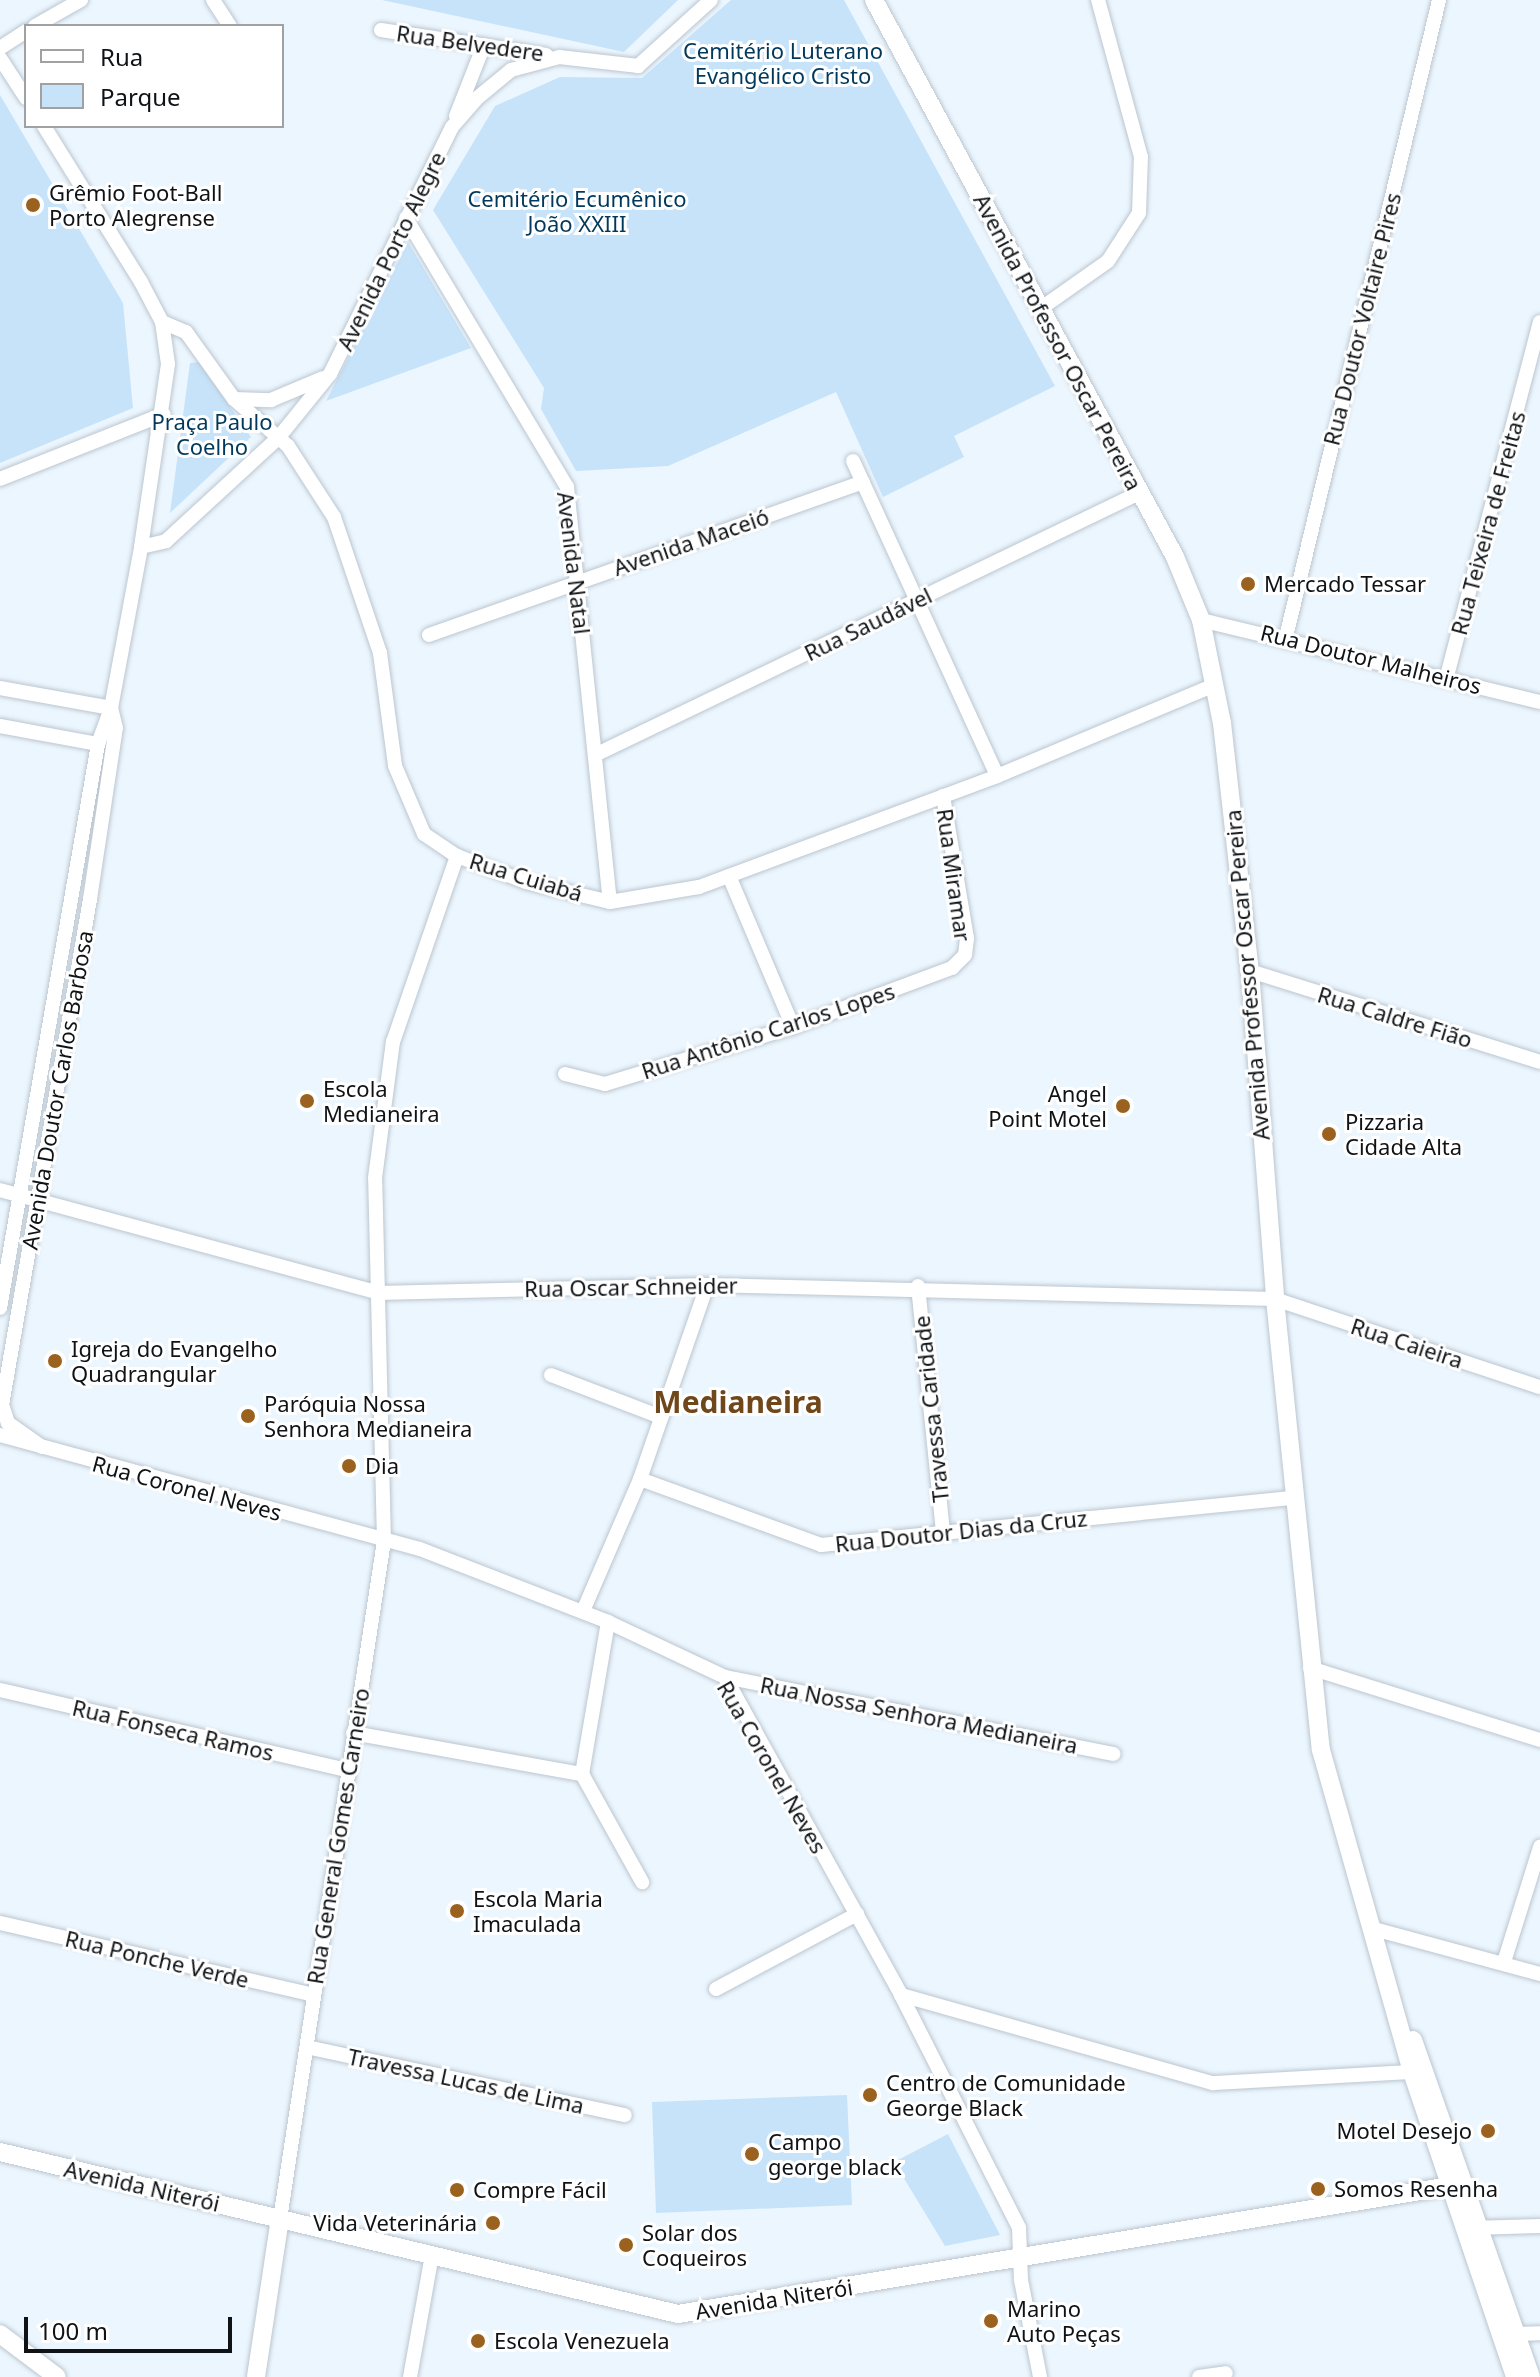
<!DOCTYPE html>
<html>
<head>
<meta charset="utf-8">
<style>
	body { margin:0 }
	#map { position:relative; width:1540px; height:2377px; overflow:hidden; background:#ecf6fe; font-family:"Noto Sans",sans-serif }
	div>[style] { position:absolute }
	.green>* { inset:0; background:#c7e3fa }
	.roads { filter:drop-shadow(0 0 2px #bbc6d0) drop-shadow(0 0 2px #bbc6d0) }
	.minor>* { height:14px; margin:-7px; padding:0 7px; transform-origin:7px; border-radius:7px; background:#fff }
	.major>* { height:18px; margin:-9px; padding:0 9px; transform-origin:9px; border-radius:9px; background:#fff }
	.dots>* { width:22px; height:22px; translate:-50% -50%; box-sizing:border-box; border:4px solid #fff; border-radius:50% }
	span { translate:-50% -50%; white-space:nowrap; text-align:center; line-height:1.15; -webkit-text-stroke:6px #fff; paint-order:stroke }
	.street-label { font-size:22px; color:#0f1316 }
	.park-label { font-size:22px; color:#00395c }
	.poi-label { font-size:22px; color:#0f1316 }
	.left { translate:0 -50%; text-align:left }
	.right { translate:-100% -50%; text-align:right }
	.district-label { font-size:30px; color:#6f471a; font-weight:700 }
	.legend { position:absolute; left:24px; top:24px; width:260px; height:104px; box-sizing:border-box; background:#fff; border:2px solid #9fa1a2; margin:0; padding:10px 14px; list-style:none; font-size:24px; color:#0f1316 }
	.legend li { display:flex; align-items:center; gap:16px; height:40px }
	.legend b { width:40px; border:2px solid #9fa1a2 }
	.scale { position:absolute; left:24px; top:2317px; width:208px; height:36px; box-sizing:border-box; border:4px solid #0f1316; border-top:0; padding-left:10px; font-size:24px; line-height:28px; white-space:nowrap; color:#0f1316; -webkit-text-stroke:6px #fff; paint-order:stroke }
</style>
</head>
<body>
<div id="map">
	<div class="green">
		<div style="clip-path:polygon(382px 0,678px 0,624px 52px)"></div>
		<div style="clip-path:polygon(731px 0,844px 0,1055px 386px,954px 436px,964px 457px,883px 497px,836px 392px,668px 466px,576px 471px,541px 409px,544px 388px,433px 210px,495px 106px,560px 77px,642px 78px)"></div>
		<div style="clip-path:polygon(0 95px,123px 303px,133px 408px,0 463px)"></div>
		<div style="clip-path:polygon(408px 242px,471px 348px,326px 401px)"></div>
		<div style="clip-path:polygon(199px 362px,251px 437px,170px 513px,190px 363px)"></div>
		<div style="clip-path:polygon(847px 2095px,852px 2205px,656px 2213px,652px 2102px)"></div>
		<div style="clip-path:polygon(948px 2134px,1000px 2235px,945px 2246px,894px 2162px)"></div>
	</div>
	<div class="roads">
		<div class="minor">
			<div style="left:213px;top:0;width:31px;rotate:57deg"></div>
			<div style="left:35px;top:26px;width:53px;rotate:-29.5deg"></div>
			<div style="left:381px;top:30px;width:167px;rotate:8.6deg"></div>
			<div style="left:0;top:48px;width:31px;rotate:-33deg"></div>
			<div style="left:0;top:58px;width:48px;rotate:57deg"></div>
			<div style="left:456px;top:116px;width:76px;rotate:-68.5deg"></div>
			<div style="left:406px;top:218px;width:313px;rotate:59.1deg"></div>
			<div style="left:567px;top:487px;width:417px;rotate:84.1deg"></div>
			<div style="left:1040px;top:309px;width:83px;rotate:-35.2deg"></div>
			<div style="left:1108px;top:261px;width:57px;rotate:-57.1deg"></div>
			<div style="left:1139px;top:213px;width:56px;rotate:-88deg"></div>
			<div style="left:1141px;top:157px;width:163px;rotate:-105.3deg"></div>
			<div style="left:162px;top:322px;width:26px;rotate:23deg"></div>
			<div style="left:186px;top:332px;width:82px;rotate:54.4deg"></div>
			<div style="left:234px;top:399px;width:72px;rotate:41deg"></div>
			<div style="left:288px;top:446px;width:85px;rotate:57.1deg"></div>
			<div style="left:334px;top:517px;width:144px;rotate:71.3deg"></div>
			<div style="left:380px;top:653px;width:114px;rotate:82.4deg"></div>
			<div style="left:395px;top:766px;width:74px;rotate:66.9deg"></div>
			<div style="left:424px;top:834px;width:40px;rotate:34deg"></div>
			<div style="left:457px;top:856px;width:74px;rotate:20.6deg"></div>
			<div style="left:526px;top:882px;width:86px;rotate:13.4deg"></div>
			<div style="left:610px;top:902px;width:90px;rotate:-9.6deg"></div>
			<div style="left:699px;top:887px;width:318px;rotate:-20.4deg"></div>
			<div style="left:997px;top:776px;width:236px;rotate:-22.7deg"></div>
			<div style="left:234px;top:399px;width:37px;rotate:2deg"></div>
			<div style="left:271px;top:400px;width:56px;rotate:-22.9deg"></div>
			<div style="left:853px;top:461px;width:346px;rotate:65.4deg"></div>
			<div style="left:0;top:479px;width:176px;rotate:-21.6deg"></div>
			<div style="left:141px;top:547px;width:26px;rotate:-13deg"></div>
			<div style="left:166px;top:541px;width:154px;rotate:-42.6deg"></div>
			<div style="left:279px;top:437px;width:81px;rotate:-51deg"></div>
			<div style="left:330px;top:374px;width:275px;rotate:-63.7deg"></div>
			<div style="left:452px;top:127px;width:37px;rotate:-49deg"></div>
			<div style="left:476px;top:99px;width:45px;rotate:-39.6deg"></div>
			<div style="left:511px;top:70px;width:50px;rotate:-15.2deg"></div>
			<div style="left:559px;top:57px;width:80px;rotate:6.5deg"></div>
			<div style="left:638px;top:66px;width:98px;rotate:-42.1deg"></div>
			<div style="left:1201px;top:620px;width:349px;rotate:13.6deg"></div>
			<div style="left:429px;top:635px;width:460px;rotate:-19.4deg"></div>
			<div style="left:1286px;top:637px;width:655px;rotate:-76.49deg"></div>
			<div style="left:1447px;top:676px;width:366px;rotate:-75.3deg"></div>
			<div style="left:0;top:688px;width:113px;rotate:10.2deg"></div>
			<div style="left:0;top:726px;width:100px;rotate:10.4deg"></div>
			<div style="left:597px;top:754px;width:602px;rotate:-25.71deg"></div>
			<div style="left:729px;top:876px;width:164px;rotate:67deg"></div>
			<div style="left:1250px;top:971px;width:304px;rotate:17.4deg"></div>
			<div style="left:565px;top:1074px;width:41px;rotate:14deg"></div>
			<div style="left:605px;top:1084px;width:196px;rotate:-16.9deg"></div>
			<div style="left:793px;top:1027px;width:170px;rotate:-20.4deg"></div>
			<div style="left:952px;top:968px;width:18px;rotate:-45deg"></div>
			<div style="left:965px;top:955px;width:17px;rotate:-83deg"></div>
			<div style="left:967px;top:938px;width:144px;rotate:-99.6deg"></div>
			<div style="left:0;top:1190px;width:392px;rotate:15.2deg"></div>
			<div style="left:378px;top:1293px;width:329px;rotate:-1.4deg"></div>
			<div style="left:707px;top:1285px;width:568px;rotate:1.41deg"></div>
			<div style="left:1275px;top:1299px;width:279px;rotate:18.4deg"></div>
			<div style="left:918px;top:1286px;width:247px;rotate:84.2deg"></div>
			<div style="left:0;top:1308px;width:572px;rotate:-80.14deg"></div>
			<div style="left:98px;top:744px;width:38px;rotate:-70deg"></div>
			<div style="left:111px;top:708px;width:164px;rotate:-79.4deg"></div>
			<div style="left:141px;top:547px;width:185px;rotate:-81.6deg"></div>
			<div style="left:168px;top:364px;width:42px;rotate:-98.1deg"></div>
			<div style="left:162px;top:322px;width:45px;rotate:-117.7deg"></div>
			<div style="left:141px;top:282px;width:184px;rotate:-121.9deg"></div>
			<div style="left:551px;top:1375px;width:118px;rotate:20.9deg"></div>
			<div style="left:0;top:1435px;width:435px;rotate:15.2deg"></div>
			<div style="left:420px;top:1549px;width:202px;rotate:21.2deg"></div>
			<div style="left:608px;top:1622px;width:129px;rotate:25.2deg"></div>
			<div style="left:725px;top:1677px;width:363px;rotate:61deg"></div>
			<div style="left:901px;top:1995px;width:261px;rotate:63.1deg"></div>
			<div style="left:1019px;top:2228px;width:52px;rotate:87.8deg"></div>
			<div style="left:1021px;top:2280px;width:99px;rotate:78.9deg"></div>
			<div style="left:42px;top:1447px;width:42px;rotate:-144.8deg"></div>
			<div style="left:8px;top:1423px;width:19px;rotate:-108deg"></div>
			<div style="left:2px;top:1405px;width:514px;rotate:-80.13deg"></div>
			<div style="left:90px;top:899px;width:173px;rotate:-81.4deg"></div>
			<div style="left:116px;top:728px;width:21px;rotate:-104deg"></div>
			<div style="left:640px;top:1479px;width:193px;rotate:20deg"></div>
			<div style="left:821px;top:1545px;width:475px;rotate:-5.7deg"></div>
			<div style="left:583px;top:1611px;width:144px;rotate:-66.6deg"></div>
			<div style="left:640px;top:1479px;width:205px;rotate:-70.9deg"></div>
			<div style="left:608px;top:1622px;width:154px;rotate:99.7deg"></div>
			<div style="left:582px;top:1774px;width:124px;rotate:60.9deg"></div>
			<div style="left:1310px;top:1668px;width:241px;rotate:17.4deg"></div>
			<div style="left:725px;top:1677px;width:396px;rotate:11.2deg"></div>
			<div style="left:0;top:1690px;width:356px;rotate:13deg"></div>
			<div style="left:353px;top:1733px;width:233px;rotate:10.2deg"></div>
			<div style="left:0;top:1923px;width:322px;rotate:12.9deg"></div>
			<div style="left:1374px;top:1929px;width:172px;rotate:15.2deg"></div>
			<div style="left:1504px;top:1962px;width:121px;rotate:-72.6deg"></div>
			<div style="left:716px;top:1989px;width:160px;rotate:-28deg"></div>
			<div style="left:901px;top:1995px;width:324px;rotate:15.8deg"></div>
			<div style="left:1213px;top:2083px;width:199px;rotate:-3.2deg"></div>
			<div style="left:307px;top:2047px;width:325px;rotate:12.1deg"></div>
			<div style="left:280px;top:2219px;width:686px;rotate:-81.28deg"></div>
			<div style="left:384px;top:1541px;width:363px;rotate:-91.4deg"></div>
			<div style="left:375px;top:1178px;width:137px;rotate:-82.5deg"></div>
			<div style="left:393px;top:1042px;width:197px;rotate:-71deg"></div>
			<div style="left:1470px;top:2228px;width:70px;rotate:-1.6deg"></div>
			<div style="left:1516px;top:2334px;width:24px;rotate:-2deg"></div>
			<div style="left:410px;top:2377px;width:124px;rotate:-79.8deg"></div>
			<div style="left:1199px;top:2377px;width:27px;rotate:-8deg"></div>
		</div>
		<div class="major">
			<div style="left:874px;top:0;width:633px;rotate:61.61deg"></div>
			<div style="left:1175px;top:557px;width:68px;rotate:67.6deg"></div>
			<div style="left:1201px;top:620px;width:105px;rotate:78.5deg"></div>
			<div style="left:1222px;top:723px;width:250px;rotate:83.6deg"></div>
			<div style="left:1250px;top:971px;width:329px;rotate:85.6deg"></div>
			<div style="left:1275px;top:1299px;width:453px;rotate:84.2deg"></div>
			<div style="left:1321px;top:1750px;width:335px;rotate:74.2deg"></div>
			<div style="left:1412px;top:2072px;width:322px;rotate:71.3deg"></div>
			<div style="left:1413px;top:2040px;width:357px;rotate:70.7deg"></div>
			<div style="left:0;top:2152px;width:697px;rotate:13.44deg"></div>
			<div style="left:678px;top:2314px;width:795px;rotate:-9.41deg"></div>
			<div style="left:0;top:2334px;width:71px;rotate:37deg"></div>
			<div style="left:256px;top:2377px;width:160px;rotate:-81.4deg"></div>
		</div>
	</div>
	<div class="dots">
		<div style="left:33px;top:205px;background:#9a621e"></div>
		<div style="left:1248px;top:584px;background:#9a621e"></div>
		<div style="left:307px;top:1101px;background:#9a621e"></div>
		<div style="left:1123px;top:1106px;background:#9a621e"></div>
		<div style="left:1329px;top:1134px;background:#9a621e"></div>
		<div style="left:55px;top:1361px;background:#9a621e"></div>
		<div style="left:248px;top:1416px;background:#9a621e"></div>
		<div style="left:349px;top:1466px;background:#9a621e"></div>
		<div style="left:457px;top:1911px;background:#9a621e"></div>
		<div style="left:870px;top:2095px;background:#9a621e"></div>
		<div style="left:1488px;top:2131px;background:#9a621e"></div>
		<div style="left:752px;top:2154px;background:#9a621e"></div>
		<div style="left:1318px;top:2189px;background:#9a621e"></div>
		<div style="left:457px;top:2190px;background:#9a621e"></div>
		<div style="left:493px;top:2223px;background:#9a621e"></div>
		<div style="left:626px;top:2245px;background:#9a621e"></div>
		<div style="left:991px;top:2321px;background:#9a621e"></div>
		<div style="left:478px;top:2341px;background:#9a621e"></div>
	</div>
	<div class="street-label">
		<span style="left:470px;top:43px;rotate:8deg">Rua Belvedere</span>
		<span style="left:391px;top:251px;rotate:-64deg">Avenida Porto Alegre</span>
		<span style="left:1362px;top:319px;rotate:-76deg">Rua Doutor Voltaire Pires</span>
		<span style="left:1058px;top:342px;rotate:62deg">Avenida Professor Oscar Pereira</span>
		<span style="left:1488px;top:523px;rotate:-75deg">Rua Teixeira de Freitas</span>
		<span style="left:691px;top:542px;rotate:-19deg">Avenida Maceió</span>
		<span style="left:574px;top:563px;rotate:83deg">Avenida Natal</span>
		<span style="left:868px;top:624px;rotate:-26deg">Rua Saudável</span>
		<span style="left:1371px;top:659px;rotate:14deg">Rua Doutor Malheiros</span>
		<span style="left:954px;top:875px;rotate:82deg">Rua Miramar</span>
		<span style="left:526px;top:877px;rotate:17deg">Rua Cuiabá</span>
		<span style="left:1247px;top:975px;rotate:-95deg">Avenida Professor Oscar Pereira</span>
		<span style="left:1395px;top:1017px;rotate:17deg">Rua Caldre Fião</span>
		<span style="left:768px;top:1031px;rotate:-18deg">Rua Antônio Carlos Lopes</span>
		<span style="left:57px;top:1090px;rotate:-80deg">Avenida Doutor Carlos Barbosa</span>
		<span style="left:631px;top:1287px;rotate:-1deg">Rua Oscar Schneider</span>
		<span style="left:1407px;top:1343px;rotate:18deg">Rua Caieira</span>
		<span style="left:931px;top:1409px;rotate:-96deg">Travessa Caridade</span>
		<span style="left:187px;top:1488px;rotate:15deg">Rua Coronel Neves</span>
		<span style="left:961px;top:1531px;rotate:-6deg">Rua Doutor Dias da Cruz</span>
		<span style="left:919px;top:1715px;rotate:11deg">Rua Nossa Senhora Medianeira</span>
		<span style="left:173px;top:1730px;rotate:13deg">Rua Fonseca Ramos</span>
		<span style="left:772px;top:1767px;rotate:60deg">Rua Coronel Neves</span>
		<span style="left:338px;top:1836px;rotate:-81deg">Rua General Gomes Carneiro</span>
		<span style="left:157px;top:1959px;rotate:13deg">Rua Ponche Verde</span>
		<span style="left:466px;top:2081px;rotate:12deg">Travessa Lucas de Lima</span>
		<span style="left:142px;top:2186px;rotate:13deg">Avenida Niterói</span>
		<span style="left:774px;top:2299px;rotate:-9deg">Avenida Niterói</span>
	</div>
	<div class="park-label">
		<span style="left:783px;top:63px">Cemitério Luterano<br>Evangélico Cristo</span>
		<span style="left:577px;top:211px">Cemitério Ecumênico<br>João XXIII</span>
		<span style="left:212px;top:434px">Praça Paulo<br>Coelho</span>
	</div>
	<div class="poi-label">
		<span class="left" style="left:49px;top:205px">Grêmio Foot-Ball<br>Porto Alegrense</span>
		<span class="left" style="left:1264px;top:584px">Mercado Tessar</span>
		<span class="left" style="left:323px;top:1101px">Escola<br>Medianeira</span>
		<span class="right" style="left:1107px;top:1106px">Angel<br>Point Motel</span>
		<span class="left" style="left:1345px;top:1134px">Pizzaria<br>Cidade Alta</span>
		<span class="left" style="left:71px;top:1361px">Igreja do Evangelho<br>Quadrangular</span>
		<span class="left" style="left:264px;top:1416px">Paróquia Nossa<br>Senhora Medianeira</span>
		<span class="left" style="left:365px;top:1466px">Dia</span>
		<span class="left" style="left:473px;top:1911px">Escola Maria<br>Imaculada</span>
		<span class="left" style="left:886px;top:2095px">Centro de Comunidade<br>George Black</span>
		<span class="right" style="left:1472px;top:2131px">Motel Desejo</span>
		<span class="left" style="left:768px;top:2154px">Campo<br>george black</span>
		<span class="left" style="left:1334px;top:2189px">Somos Resenha</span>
		<span class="left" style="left:473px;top:2190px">Compre Fácil</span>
		<span class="right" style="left:477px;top:2223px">Vida Veterinária</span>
		<span class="left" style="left:642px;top:2245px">Solar dos<br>Coqueiros</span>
		<span class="left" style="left:1007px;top:2321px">Marino<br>Auto Peças</span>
		<span class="left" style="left:494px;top:2341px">Escola Venezuela</span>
	</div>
	<div class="district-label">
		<span style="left:738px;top:1402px">Medianeira</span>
	</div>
	<ul class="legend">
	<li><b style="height:10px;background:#fff"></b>Rua</li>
	<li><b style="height:22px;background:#c7e3fa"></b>Parque</li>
	</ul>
	<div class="scale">100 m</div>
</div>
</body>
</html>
